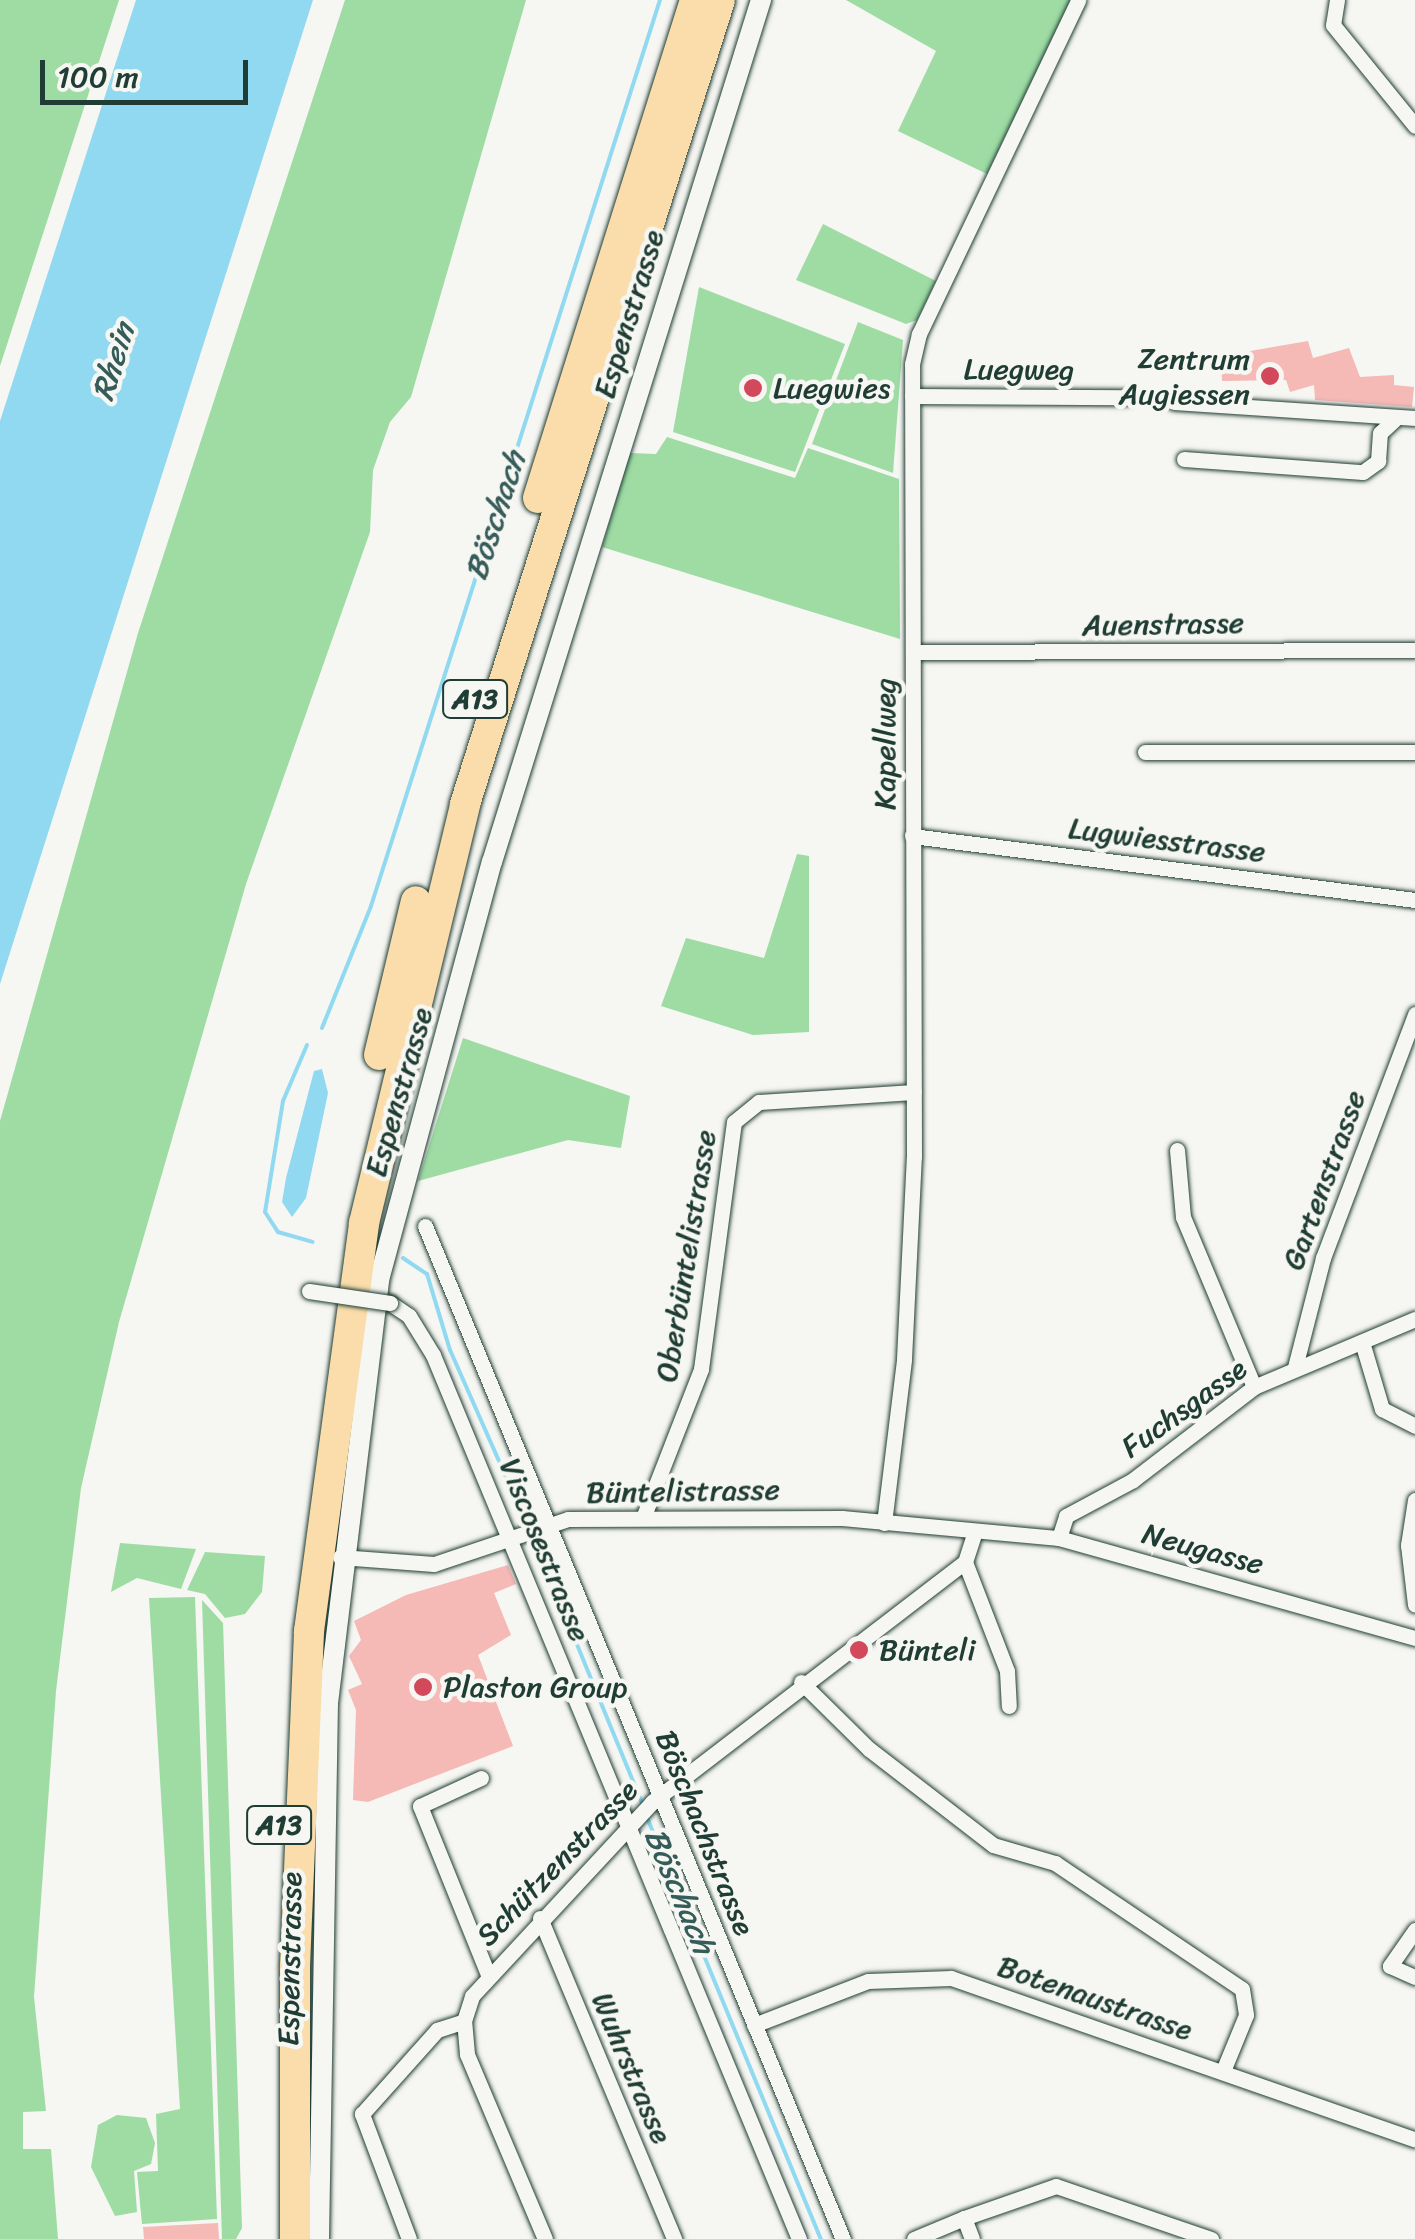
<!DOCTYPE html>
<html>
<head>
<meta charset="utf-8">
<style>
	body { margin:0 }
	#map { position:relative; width:1415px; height:2239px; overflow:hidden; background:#f6f6f2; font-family:Sriracha,sans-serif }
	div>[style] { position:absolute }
	.green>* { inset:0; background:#9edca4 }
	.water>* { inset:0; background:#90d9f1 }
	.stream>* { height:4px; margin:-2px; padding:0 2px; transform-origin:2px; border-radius:2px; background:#90d9f1 }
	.building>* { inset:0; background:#f5b9b6 }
	.roads { filter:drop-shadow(0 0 2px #1f3d34) drop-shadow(0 0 2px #1f3d34) }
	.minor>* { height:15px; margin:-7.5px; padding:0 7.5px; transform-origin:7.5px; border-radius:7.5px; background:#f6f6f2 }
	.tertiary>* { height:20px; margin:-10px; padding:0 10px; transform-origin:10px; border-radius:10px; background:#f6f6f2 }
	.motorway>* { height:30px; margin:-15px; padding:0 15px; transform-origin:15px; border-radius:15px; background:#faddab }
	.bridges { filter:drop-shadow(0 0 2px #1f3d34) drop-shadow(0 0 2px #1f3d34) }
	.minor-bridge>* { height:15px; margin:-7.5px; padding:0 7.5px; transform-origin:7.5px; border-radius:7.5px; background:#f6f6f2 }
	.dots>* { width:28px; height:28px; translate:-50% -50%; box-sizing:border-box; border:5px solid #f6f6f2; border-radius:50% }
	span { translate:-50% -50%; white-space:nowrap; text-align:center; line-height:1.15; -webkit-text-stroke:9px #f6f6f2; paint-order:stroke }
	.shield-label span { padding:2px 8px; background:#f6f6f2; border:2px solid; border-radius:8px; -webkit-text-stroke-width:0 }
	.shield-label { font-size:28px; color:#1f3d34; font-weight:700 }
	.street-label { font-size:30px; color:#1f3d34 }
	.poi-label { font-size:30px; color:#1f3d34 }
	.right { translate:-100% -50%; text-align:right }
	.left { translate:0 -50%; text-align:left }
	.water-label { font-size:32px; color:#365c5a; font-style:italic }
	.scale { position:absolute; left:40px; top:60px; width:208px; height:45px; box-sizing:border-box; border:5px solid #1f3d34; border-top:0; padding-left:12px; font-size:30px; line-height:35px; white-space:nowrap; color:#1f3d34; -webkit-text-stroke:8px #f6f6f2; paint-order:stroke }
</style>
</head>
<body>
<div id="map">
	<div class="green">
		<div style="clip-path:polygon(0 0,119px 0,0 366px)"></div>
		<div style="clip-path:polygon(345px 0,526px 0,411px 397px,390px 422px,373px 470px,370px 532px,246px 884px,119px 1322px,81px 1488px,56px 1691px,34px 1997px,46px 2111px,23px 2112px,23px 2149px,51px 2149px,58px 2239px,0 2239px,0 1121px,138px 633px)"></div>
		<div style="clip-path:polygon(846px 0,1071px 0,987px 174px,898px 131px,936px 51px)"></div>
		<div style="clip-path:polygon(823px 224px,936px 281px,917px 320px,906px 324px,796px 280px)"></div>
		<div style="clip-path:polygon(699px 287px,845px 344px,795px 472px,673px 432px)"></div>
		<div style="clip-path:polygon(858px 322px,903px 340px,893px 473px,812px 444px)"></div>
		<div style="clip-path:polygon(667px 437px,795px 478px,808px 448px,899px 479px,900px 639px,602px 547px,630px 453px,656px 454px)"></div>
		<div style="clip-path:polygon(797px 854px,809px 856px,809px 1032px,753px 1035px,661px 1006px,686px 938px,764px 958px)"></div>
		<div style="clip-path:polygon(463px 1038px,630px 1096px,621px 1148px,568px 1140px,418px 1181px)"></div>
		<div style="clip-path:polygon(120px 1543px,196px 1549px,181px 1589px,137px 1578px,111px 1592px)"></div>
		<div style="clip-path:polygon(205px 1552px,265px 1556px,262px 1592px,245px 1614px,225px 1618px,205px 1594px,187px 1590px)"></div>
		<div style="clip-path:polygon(195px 1597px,217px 2219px,142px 2224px,137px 2172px,158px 2171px,156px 2114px,180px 2109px,149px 1598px)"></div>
		<div style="clip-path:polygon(202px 1600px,223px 1623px,242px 2228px,236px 2239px,222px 2239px)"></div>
		<div style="clip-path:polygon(117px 2115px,146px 2118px,155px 2143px,151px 2164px,134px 2171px,137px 2212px,115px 2216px,91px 2167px,98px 2125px)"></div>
	</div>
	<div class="water">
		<div style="clip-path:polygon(136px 0,313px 0,0 984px,0 421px)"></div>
		<div style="clip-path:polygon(322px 1069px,328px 1093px,306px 1198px,292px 1217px,282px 1202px,286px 1178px,314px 1071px)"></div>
	</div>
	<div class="stream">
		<div style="left:322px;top:1028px;width:131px;rotate:-68.1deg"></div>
		<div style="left:371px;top:906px;width:951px;rotate:-72.31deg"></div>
		<div style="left:307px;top:1045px;width:61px;rotate:113.2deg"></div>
		<div style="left:283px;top:1101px;width:112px;rotate:99.2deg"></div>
		<div style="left:265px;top:1212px;width:24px;rotate:57deg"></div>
		<div style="left:278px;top:1232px;width:36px;rotate:16deg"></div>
		<div style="left:403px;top:1258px;width:29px;rotate:34deg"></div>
		<div style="left:427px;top:1274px;width:79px;rotate:73.2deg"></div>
		<div style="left:450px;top:1350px;width:186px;rotate:66.2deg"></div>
		<div style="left:537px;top:1547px;width:280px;rotate:67.7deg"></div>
		<div style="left:646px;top:1815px;width:459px;rotate:67.6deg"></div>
	</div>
	<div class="building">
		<div style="clip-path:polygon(1308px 341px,1313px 358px,1349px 348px,1360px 377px,1394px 375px,1394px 385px,1414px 387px,1412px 407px,1315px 400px,1314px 385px,1290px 392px,1286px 380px,1222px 381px,1221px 356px)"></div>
		<div style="clip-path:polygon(508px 1565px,516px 1584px,494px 1593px,511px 1635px,478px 1655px,513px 1746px,368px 1802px,353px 1800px,356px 1710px,348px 1690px,362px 1684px,349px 1656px,361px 1640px,354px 1621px,406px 1595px)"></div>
		<div style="clip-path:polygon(218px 2223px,219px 2239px,144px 2239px,143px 2227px)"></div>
	</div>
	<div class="roads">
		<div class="minor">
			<div style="left:1337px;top:0;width:25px;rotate:99deg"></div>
			<div style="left:1333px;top:25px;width:130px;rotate:50.9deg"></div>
			<div style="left:912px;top:396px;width:215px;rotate:0.3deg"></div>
			<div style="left:1174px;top:402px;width:242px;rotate:3.8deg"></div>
			<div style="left:1184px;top:459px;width:179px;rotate:4.2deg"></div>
			<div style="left:1363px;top:472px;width:19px;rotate:-36deg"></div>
			<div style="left:1378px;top:461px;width:28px;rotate:-86deg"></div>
			<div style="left:1380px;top:433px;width:22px;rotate:-43deg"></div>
			<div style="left:913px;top:652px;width:502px;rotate:-0.23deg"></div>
			<div style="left:1145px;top:752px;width:270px"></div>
			<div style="left:912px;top:836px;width:507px;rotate:7.25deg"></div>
			<div style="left:1177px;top:1150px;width:67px;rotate:84.9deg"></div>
			<div style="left:1183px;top:1217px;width:184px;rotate:67.3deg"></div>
			<div style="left:425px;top:1226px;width:1096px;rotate:67.58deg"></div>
			<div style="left:390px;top:1303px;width:23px;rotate:34deg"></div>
			<div style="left:409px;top:1316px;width:46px;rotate:58.4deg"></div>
			<div style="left:433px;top:1355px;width:957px;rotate:67.51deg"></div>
			<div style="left:1362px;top:1342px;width:70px;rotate:73.4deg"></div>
			<div style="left:1382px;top:1409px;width:37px;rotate:27deg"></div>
			<div style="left:1295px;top:1367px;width:113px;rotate:-75.6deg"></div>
			<div style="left:1323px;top:1258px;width:261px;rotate:-69.3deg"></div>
			<div style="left:1415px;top:1500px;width:46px;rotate:98.8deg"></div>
			<div style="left:1408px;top:1545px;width:60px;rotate:83.3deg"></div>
			<div style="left:643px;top:1518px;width:160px;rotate:-68.7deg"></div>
			<div style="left:701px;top:1369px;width:249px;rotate:-82.4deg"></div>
			<div style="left:734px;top:1122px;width:32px;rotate:-39deg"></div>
			<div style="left:759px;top:1102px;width:155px;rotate:-3.7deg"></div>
			<div style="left:884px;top:1523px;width:165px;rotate:-83deg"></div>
			<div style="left:904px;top:1359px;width:202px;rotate:-87.2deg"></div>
			<div style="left:914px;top:1157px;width:793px;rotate:-90.14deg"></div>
			<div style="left:912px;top:364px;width:31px;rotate:-77deg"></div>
			<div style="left:919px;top:334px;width:370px;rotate:-64.5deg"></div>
			<div style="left:1059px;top:1538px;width:23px;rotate:-72deg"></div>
			<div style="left:1066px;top:1516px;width:76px;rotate:-28.2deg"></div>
			<div style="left:1133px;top:1480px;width:153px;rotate:-37.5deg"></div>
			<div style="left:1254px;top:1387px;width:175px;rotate:-22.9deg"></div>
			<div style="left:340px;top:1557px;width:94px;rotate:4.3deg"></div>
			<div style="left:434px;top:1564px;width:141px;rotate:-18.6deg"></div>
			<div style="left:568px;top:1519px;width:274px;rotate:-0.2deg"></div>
			<div style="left:842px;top:1518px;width:218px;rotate:5.3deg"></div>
			<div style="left:1059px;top:1538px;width:370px;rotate:15.7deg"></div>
			<div style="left:965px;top:1562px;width:117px;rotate:68.9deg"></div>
			<div style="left:1007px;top:1671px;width:35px;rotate:87deg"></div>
			<div style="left:801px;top:1682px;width:95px;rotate:44.6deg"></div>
			<div style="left:869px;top:1749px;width:157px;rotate:37.7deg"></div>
			<div style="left:993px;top:1845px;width:65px;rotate:16.2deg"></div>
			<div style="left:1055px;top:1863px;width:225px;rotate:34deg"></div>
			<div style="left:1242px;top:1989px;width:26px;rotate:81deg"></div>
			<div style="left:1246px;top:2015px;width:61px;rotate:112.3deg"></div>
			<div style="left:481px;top:1778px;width:67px;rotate:155.3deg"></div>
			<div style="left:420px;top:1806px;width:181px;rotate:68deg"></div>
			<div style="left:540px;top:1918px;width:348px;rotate:67.3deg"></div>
			<div style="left:1415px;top:1930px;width:44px;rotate:124.8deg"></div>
			<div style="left:1390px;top:1966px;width:27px;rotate:24deg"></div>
			<div style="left:754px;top:2025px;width:122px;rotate:-21.1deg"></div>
			<div style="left:868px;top:1981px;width:83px;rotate:-2.1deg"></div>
			<div style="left:951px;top:1978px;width:491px;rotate:19.2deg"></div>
			<div style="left:964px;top:2218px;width:97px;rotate:-19.2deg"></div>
			<div style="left:1056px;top:2186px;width:164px;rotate:18.9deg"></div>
			<div style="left:409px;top:2239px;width:134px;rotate:-110.6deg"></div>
			<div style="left:362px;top:2114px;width:113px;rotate:-48.2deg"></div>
			<div style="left:437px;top:2030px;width:28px;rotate:-18deg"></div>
			<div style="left:545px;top:2239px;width:201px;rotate:-112.9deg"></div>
			<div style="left:467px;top:2054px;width:33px;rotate:-95deg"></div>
			<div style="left:464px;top:2021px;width:26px;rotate:-72deg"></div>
			<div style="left:472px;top:1996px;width:265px;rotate:-47.1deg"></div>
			<div style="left:652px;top:1802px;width:394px;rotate:-37.5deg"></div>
			<div style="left:965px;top:1562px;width:29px;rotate:-72deg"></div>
			<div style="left:914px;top:2239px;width:54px;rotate:-22.8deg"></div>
			<div style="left:964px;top:2218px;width:22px;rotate:69deg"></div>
		</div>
		<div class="tertiary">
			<div style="left:319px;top:2239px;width:536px;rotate:-89.04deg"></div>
			<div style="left:328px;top:1703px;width:426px;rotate:-83.1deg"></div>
			<div style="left:379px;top:1280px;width:433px;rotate:-74.9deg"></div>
			<div style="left:492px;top:862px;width:903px;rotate:-72.67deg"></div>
		</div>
		<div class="motorway">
			<div style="left:538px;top:498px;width:522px;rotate:-72.5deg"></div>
			<div style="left:379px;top:1055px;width:158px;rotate:-76.5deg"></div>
			<div style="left:295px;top:2239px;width:273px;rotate:-90deg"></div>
			<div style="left:295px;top:1966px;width:335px;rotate:-87.6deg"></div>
			<div style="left:309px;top:1631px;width:412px;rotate:-82.3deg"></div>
			<div style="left:364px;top:1223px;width:431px;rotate:-76.4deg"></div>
			<div style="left:465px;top:804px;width:843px;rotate:-72.4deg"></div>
		</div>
	</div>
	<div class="bridges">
		<div class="minor-bridge">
			<div style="left:309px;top:1291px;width:82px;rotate:8.4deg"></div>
		</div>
	</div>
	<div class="dots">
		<div style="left:1270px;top:376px;background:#d1495b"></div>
		<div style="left:753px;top:388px;background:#d1495b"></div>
		<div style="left:859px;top:1650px;background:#d1495b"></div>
		<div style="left:423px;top:1687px;background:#d1495b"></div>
	</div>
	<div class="shield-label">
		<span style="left:475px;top:699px">A13</span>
		<span style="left:279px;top:1825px">A13</span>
	</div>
	<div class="street-label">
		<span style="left:629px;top:314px;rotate:-73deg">Espenstrasse</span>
		<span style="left:1019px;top:369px">Luegweg</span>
		<span style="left:1163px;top:624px;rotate:-1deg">Auenstrasse</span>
		<span style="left:885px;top:744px;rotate:-90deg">Kapellweg</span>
		<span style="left:1167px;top:840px;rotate:7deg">Lugwiesstrasse</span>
		<span style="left:399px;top:1092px;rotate:-74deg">Espenstrasse</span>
		<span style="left:1324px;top:1180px;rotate:-70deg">Gartenstrasse</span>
		<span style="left:686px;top:1256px;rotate:-81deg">Oberbüntelistrasse</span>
		<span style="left:1184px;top:1408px;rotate:-36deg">Fuchsgasse</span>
		<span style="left:683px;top:1491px;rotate:-1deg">Büntelistrasse</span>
		<span style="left:1203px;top:1549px;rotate:15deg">Neugasse</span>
		<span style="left:545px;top:1550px;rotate:68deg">Viscosestrasse</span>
		<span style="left:705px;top:1833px;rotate:68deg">Böschachstrasse</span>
		<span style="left:557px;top:1863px;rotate:-46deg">Schützenstrasse</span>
		<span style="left:290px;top:1959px;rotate:-89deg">Espenstrasse</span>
		<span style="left:1095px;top:1998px;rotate:19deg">Botenaustrasse</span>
		<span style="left:632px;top:2068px;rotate:67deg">Wuhrstrasse</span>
	</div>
	<div class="poi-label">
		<span class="right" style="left:1250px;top:376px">Zentrum<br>Augiessen</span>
		<span class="left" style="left:773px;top:388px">Luegwies</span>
		<span class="left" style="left:879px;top:1650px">Bünteli</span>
		<span class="left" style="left:443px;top:1687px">Plaston Group</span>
	</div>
	<div class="water-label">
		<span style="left:114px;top:362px;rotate:-73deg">Rhein</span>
		<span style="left:496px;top:516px;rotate:-72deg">Böschach</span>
		<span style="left:679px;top:1891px;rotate:67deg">Böschach</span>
	</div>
	<div class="scale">100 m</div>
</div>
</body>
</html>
